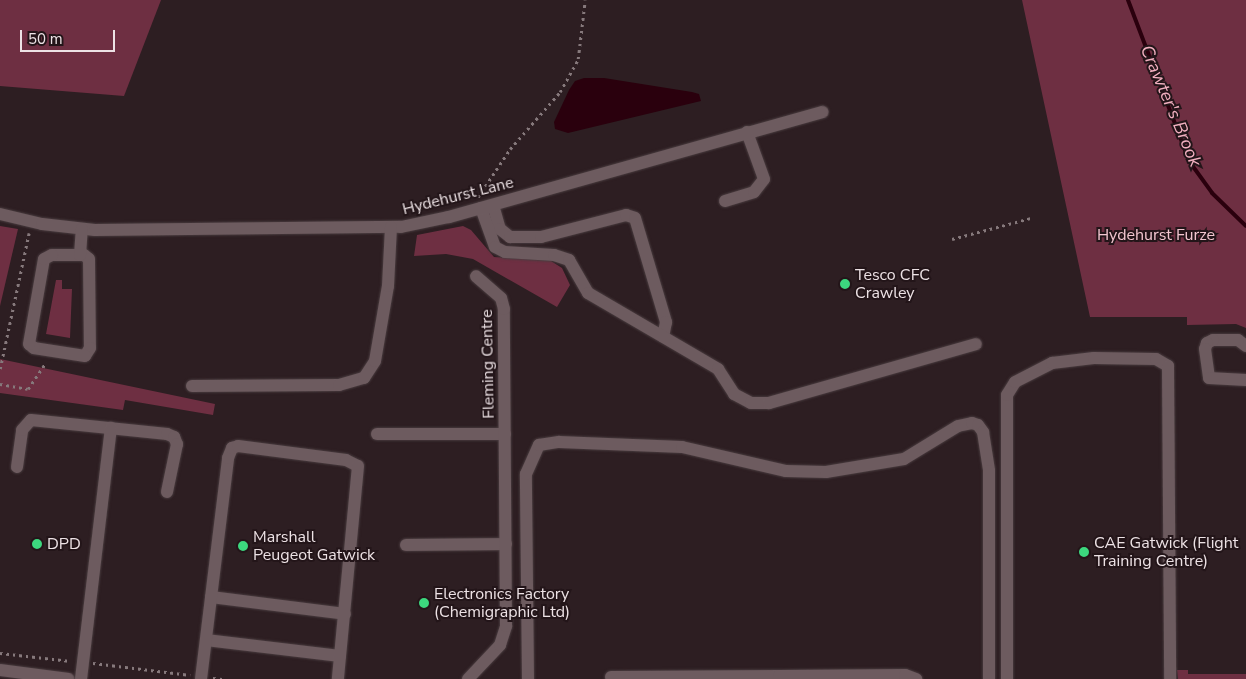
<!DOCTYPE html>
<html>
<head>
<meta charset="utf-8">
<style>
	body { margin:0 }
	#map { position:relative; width:1246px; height:679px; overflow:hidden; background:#2d1e22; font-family:"Nunito Sans",sans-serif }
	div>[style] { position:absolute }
	.green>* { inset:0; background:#6e2f42 }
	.water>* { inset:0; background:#2a000d }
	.stream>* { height:4px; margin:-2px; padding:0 2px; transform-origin:2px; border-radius:2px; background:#2a000d }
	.path>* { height:2.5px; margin-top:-1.25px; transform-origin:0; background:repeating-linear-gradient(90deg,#86797c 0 2.5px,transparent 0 6.5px) }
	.roads { filter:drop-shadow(0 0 1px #493c3f) drop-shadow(0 0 1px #493c3f) }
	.minor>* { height:12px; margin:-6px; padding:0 6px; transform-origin:6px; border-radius:6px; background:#6d5b5f }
	.dots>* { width:14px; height:14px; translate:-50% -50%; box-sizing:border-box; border:2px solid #231519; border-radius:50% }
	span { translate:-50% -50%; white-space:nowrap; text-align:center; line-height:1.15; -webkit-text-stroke:4px #231519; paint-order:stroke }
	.street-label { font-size:16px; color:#ede2e5 }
	.park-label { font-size:16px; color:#f3c6d0 }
	.poi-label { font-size:16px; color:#ede2e5 }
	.left { translate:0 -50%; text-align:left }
	.water-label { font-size:18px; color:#f2b0c0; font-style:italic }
	.scale { position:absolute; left:20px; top:30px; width:95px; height:22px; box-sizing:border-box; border:2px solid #ede2e5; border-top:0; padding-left:6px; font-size:15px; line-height:18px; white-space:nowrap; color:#ede2e5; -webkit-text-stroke:4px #231519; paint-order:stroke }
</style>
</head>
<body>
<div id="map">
	<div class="green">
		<div style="clip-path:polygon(0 0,161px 0,124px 96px,0 86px)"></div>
		<div style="clip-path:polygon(1022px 0,1246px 0,1246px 328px,1236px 324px,1187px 325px,1187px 317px,1090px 317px)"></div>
		<div style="clip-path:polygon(0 226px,18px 229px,0 306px)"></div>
		<div style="clip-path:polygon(463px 226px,471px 230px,494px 257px,551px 261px,562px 268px,570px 285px,557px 307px,473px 259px,446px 254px,414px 256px,417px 235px)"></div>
		<div style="clip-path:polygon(56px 280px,62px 280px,62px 289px,72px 289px,70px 338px,46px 334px)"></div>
		<div style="clip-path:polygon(0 359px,215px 404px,213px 415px,125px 400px,123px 410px,0 393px)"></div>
		<div style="clip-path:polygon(1177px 670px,1188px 670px,1188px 674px,1246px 674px,1246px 679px,1178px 679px)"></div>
	</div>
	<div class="water">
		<div style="clip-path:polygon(584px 78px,604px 78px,692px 92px,699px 94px,701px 101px,568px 133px,555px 129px,554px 122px,569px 90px,575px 81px)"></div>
	</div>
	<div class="stream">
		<div style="left:1128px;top:0;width:172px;rotate:69.2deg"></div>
		<div style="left:1189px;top:161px;width:39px;rotate:54deg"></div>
		<div style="left:1212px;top:193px;width:47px;rotate:44.1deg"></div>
	</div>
	<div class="path">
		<div style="left:478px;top:197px;width:58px;rotate:-56.3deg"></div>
		<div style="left:510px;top:149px;width:76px;rotate:-48.7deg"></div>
		<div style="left:560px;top:92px;width:38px;rotate:-61deg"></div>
		<div style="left:578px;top:59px;width:59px;rotate:-83.2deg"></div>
		<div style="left:952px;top:239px;width:82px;rotate:-14.9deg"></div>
		<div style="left:0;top:369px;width:139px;rotate:-78deg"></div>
		<div style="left:0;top:384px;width:28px;rotate:10deg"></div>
		<div style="left:28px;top:389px;width:32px;rotate:-56deg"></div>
		<div style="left:0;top:653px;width:71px;rotate:6.4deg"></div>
		<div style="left:93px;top:663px;width:98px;rotate:7.1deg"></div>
		<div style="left:213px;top:678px;width:9px;rotate:6deg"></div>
	</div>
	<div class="roads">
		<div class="minor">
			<div style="left:725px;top:201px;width:30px;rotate:-17deg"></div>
			<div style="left:754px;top:192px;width:16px;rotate:-52deg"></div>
			<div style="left:764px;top:179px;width:50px;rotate:-109.9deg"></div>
			<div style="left:493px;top:205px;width:25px;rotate:74deg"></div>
			<div style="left:500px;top:229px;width:13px;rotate:39deg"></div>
			<div style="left:510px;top:237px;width:31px"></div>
			<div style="left:541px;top:237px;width:88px;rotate:-14.5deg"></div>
			<div style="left:626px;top:215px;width:9px;rotate:18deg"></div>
			<div style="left:635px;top:218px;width:109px;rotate:73.4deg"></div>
			<div style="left:666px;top:322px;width:15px;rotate:101deg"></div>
			<div style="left:481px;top:208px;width:41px;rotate:70.3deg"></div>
			<div style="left:495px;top:247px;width:11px;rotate:27deg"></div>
			<div style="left:505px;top:252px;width:49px;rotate:3.5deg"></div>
			<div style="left:554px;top:255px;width:16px;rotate:18deg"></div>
			<div style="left:569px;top:260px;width:38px;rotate:60deg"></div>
			<div style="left:588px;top:293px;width:151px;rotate:30.3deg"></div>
			<div style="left:718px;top:369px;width:30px;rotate:57deg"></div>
			<div style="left:734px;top:394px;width:19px;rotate:28deg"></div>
			<div style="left:751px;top:403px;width:18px"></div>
			<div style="left:769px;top:403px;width:215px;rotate:-15.9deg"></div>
			<div style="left:0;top:214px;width:43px;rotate:13.4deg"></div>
			<div style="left:42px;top:224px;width:53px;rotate:6.5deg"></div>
			<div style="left:95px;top:230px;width:306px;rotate:-0.6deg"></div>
			<div style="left:401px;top:227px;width:49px;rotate:-11.8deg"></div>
			<div style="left:449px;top:217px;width:388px;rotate:-15.7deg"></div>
			<div style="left:52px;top:255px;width:32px"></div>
			<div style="left:84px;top:255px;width:6px;rotate:39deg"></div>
			<div style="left:89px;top:259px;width:89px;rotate:89.4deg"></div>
			<div style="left:90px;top:348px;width:9px;rotate:122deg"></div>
			<div style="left:85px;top:356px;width:52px;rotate:-171.1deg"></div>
			<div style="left:34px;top:348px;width:6px;rotate:-141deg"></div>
			<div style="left:29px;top:344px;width:86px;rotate:-80deg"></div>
			<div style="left:44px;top:259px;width:9px;rotate:-27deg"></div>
			<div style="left:80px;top:255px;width:26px;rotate:-86deg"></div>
			<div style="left:1246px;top:346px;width:10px;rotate:-143deg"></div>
			<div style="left:1238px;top:340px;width:25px;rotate:180deg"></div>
			<div style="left:1213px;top:340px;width:7px;rotate:153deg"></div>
			<div style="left:1207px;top:343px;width:6px;rotate:108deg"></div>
			<div style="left:1205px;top:349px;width:29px;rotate:82deg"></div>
			<div style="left:1209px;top:378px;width:37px;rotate:3deg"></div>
			<div style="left:192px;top:386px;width:147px;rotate:-0.4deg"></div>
			<div style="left:339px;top:385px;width:26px;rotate:-16deg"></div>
			<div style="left:364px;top:378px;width:20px;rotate:-57deg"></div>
			<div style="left:375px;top:361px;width:76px;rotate:-80.2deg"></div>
			<div style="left:388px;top:286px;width:59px;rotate:-87.1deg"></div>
			<div style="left:377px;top:434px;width:128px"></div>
			<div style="left:17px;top:467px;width:37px;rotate:-82deg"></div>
			<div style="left:22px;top:430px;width:13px;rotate:-48deg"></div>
			<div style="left:31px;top:420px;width:137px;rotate:5.9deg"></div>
			<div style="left:167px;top:434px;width:8px;rotate:23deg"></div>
			<div style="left:174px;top:437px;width:8px;rotate:67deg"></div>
			<div style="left:177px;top:444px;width:49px;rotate:101.8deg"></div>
			<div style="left:406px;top:545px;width:100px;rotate:-0.6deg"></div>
			<div style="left:211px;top:597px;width:135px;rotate:7.2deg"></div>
			<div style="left:206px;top:640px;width:135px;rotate:6.8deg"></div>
			<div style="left:0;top:670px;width:69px;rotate:7.5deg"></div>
			<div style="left:611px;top:677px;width:168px;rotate:-0.3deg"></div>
			<div style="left:81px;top:679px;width:253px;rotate:-83.2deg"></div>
			<div style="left:201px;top:679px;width:223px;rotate:-83deg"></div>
			<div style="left:228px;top:458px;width:11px;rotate:-68deg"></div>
			<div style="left:232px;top:448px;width:6px;rotate:-18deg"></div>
			<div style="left:238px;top:446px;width:109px;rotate:7.4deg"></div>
			<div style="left:346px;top:460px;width:13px;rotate:27deg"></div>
			<div style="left:358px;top:466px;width:214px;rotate:95.4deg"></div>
			<div style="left:468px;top:679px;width:47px;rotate:-46.7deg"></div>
			<div style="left:500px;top:645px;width:20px;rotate:-72deg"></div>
			<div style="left:506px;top:626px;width:317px;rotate:-90.4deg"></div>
			<div style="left:504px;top:309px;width:11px;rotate:-105deg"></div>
			<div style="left:501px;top:298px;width:33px;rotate:-139deg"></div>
			<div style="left:528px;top:679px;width:205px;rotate:-90.6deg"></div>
			<div style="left:526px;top:474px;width:32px;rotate:-66deg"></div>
			<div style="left:539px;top:445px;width:20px;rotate:-9deg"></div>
			<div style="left:559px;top:442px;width:123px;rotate:2.3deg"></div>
			<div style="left:682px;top:447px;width:107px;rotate:13deg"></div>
			<div style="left:786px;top:471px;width:40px;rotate:1.4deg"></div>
			<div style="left:826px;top:472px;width:79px;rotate:-9.5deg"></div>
			<div style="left:904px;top:459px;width:63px;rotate:-31.4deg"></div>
			<div style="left:958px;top:426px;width:14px;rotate:-12deg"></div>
			<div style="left:972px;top:423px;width:6px;rotate:18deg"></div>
			<div style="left:978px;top:425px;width:9px;rotate:54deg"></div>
			<div style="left:983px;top:432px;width:39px;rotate:81deg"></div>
			<div style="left:989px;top:471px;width:208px;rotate:90deg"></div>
			<div style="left:779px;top:679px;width:3px;rotate:-90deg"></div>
			<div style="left:779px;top:676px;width:126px;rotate:-0.5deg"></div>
			<div style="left:905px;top:675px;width:12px;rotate:20deg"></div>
			<div style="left:1007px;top:679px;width:284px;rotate:-90deg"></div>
			<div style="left:1007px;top:395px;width:15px;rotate:-58deg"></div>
			<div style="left:1015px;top:382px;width:42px;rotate:-27.2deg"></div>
			<div style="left:1052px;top:363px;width:42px;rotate:-6.8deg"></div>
			<div style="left:1094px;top:358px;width:62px;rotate:0.9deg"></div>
			<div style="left:1156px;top:359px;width:14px;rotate:30deg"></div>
			<div style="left:1168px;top:366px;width:313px;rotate:89.6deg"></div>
		</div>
	</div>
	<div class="dots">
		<div style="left:845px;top:284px;background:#3cd77e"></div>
		<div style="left:37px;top:544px;background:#3cd77e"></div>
		<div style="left:243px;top:546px;background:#3cd77e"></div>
		<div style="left:1084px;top:552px;background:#3cd77e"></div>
		<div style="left:424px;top:603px;background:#3cd77e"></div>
	</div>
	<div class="street-label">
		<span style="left:458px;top:196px;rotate:-14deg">Hydehurst Lane</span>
		<span style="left:488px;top:364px;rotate:-91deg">Fleming Centre</span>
	</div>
	<div class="park-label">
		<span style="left:1156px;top:235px">Hydehurst Furze</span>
	</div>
	<div class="poi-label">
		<span class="left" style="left:855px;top:284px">Tesco CFC<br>Crawley</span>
		<span class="left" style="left:253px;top:546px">Marshall<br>Peugeot Gatwick</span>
		<span class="left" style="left:1094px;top:552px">CAE Gatwick (Flight<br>Training Centre)</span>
		<span class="left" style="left:47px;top:544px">DPD</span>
		<span class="left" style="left:434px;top:603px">Electronics Factory<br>(Chemigraphic Ltd)</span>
	</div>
	<div class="water-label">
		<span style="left:1171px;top:106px;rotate:67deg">Crawter's Brook</span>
	</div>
	<div class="scale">50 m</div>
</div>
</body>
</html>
